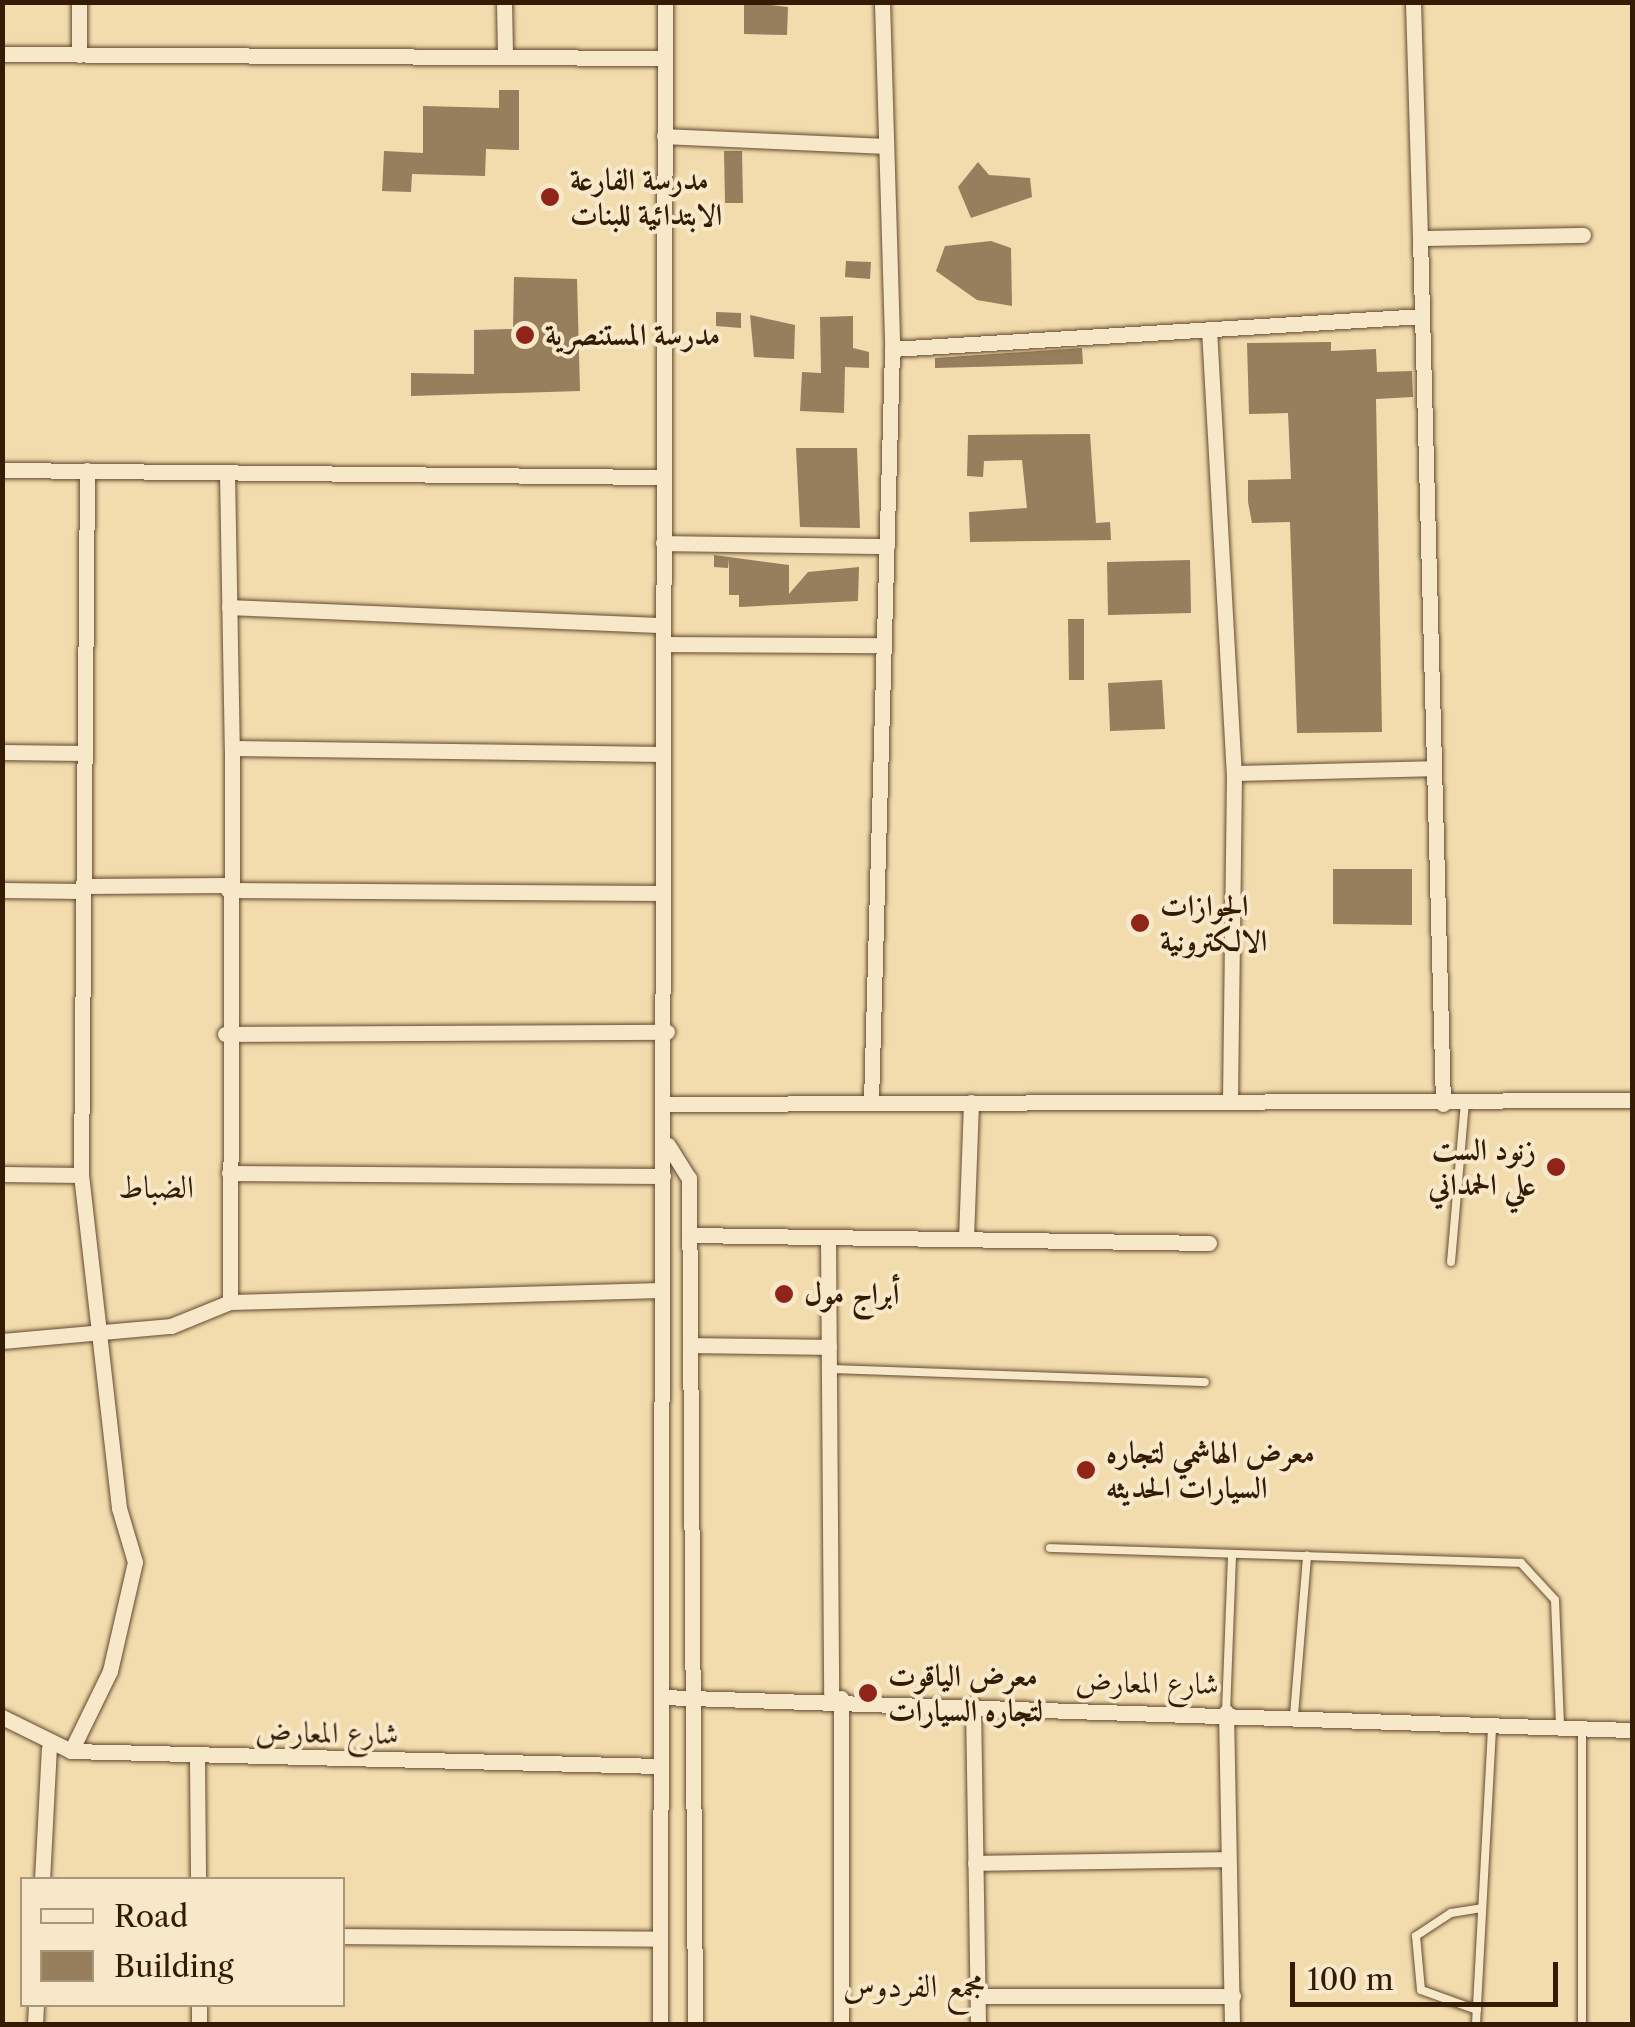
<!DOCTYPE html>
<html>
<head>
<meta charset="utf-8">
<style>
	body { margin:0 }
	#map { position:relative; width:1635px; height:2027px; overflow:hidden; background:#f2dbad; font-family:"Libre Caslon Text",Amiri,serif }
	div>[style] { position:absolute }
	.building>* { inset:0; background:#977e5c }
	.roads { filter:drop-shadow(0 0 2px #644a2e) drop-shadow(0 0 2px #644a2e) }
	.lane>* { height:8px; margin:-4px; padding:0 4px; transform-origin:4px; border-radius:4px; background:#f7e8ca }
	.street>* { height:15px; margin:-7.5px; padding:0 7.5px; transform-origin:7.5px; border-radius:7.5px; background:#f7e8ca }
	.dots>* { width:28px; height:28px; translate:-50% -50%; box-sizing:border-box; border:5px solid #f7e8ca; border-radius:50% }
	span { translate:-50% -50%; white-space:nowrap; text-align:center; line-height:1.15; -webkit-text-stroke:8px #f7e8ca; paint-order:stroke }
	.poi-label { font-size:30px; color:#351a04; font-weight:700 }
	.left { translate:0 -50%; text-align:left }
	.right { translate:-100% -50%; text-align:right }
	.street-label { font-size:30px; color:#351a04 }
	.neighbourhood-label { font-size:32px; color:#351a04 }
	.frame { position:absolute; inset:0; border:5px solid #351a04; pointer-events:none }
	.legend { position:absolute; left:20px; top:1877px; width:325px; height:130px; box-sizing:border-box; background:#f7e8ca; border:2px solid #a9967b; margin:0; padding:12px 18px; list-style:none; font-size:30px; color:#351a04 }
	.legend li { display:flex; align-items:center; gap:20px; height:50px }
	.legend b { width:50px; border:2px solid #a9967b }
	.scale { position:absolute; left:1290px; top:1962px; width:268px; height:45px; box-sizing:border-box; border:5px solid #351a04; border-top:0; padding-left:12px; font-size:30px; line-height:35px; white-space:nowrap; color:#351a04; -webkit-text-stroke:8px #f7e8ca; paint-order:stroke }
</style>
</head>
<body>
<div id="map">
	<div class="building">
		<div style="clip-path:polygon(744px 2px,788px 7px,787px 35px,744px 34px)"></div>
		<div style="clip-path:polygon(499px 90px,519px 90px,519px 150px,486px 149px,485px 176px,412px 174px,411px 192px,382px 191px,384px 151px,423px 153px,423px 106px,499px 108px)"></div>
		<div style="clip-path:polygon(724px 151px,742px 151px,743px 203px,725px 203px)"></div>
		<div style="clip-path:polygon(978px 162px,989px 175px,1030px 178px,1032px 197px,971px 218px,958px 187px)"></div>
		<div style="clip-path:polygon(991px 241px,1011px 248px,1012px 306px,977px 300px,936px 271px,945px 246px)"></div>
		<div style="clip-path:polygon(846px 261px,871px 262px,870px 279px,845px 277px)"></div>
		<div style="clip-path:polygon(514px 277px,577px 279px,580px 391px,411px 396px,411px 373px,474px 374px,474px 330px,513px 329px)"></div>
		<div style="clip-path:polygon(716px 312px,741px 313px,741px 328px,716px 326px)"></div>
		<div style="clip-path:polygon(750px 315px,795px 325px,794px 359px,754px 357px)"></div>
		<div style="clip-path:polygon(853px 316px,853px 348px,869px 352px,869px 368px,845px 367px,844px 413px,800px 411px,802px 372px,821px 373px,820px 317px)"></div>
		<div style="clip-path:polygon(1331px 342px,1331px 351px,1376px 349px,1377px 372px,1412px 371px,1413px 397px,1376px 399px,1382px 732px,1297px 733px,1290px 522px,1252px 523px,1248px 502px,1248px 480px,1291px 479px,1288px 413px,1249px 414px,1247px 343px)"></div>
		<div style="clip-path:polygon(1082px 348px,1083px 364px,935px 368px,935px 358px)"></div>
		<div style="clip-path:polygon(1090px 434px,1096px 523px,1110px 522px,1111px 540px,970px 542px,969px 512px,1027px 508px,1022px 460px,984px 461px,983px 477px,967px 476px,968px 435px)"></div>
		<div style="clip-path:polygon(796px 448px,857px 448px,860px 528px,800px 527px)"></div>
		<div style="clip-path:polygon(714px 555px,789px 565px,789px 594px,808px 572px,859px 567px,858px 601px,739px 607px,739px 595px,729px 595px,729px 559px,728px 568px,714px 567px)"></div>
		<div style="clip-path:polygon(1190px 560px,1191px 613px,1108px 615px,1107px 562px)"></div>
		<div style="clip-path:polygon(1068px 619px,1084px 619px,1084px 680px,1069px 680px)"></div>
		<div style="clip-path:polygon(1162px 680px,1165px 729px,1110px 731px,1108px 683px)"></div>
		<div style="clip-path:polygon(1333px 869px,1412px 869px,1412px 925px,1333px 924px)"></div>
	</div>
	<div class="roads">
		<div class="lane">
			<div style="left:1451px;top:1262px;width:160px;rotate:-85deg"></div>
			<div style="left:829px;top:1369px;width:376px;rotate:2deg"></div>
			<div style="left:1050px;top:1548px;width:471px;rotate:1.8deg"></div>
			<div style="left:1521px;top:1563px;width:50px;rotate:47.4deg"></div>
			<div style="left:1555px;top:1600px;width:127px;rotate:87.7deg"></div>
			<div style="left:1226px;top:1712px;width:158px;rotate:-87.8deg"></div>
			<div style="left:1294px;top:1715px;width:160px;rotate:-85.3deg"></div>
			<div style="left:1477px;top:2010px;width:59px;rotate:-160.3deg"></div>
			<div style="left:1421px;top:1990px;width:54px;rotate:-95.3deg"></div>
			<div style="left:1416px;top:1936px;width:42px;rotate:-33.3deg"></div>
			<div style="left:1451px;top:1913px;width:31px;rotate:-9deg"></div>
			<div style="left:1476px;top:2024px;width:300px;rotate:-86.9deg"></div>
			<div style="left:1582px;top:2024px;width:296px;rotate:-90deg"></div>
		</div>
		<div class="street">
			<div style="left:79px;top:2px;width:53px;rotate:90deg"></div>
			<div style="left:504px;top:2px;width:53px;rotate:88.9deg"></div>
			<div style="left:882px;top:2px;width:347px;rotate:88.3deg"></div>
			<div style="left:1413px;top:2px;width:236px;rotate:88.3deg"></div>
			<div style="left:2px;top:54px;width:662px;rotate:0.35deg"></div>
			<div style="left:664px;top:136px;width:221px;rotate:2.6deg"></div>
			<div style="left:1209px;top:329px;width:445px;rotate:86.8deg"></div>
			<div style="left:1234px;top:773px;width:199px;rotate:-1.4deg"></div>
			<div style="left:2px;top:470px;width:662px;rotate:0.61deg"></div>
			<div style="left:227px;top:472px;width:276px;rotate:89deg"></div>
			<div style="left:232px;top:748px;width:431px;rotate:0.8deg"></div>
			<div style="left:663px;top:543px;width:224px;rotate:0.8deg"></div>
			<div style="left:229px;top:607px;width:434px;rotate:2.4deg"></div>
			<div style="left:663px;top:644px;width:221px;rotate:0.3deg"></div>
			<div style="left:2px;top:752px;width:82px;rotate:0.7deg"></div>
			<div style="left:83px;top:886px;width:145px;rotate:-0.4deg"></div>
			<div style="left:2px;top:890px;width:81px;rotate:0.7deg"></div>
			<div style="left:228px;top:890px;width:434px;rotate:0.4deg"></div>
			<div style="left:225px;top:1034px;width:442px;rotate:-0.3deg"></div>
			<div style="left:1230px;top:1101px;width:328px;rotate:-89.3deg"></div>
			<div style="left:871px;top:1102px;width:753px;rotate:-88.4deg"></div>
			<div style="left:892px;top:349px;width:531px;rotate:-3.56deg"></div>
			<div style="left:668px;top:1104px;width:964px;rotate:-0.24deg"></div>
			<div style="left:1443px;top:1104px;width:866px;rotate:-91.52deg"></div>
			<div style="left:1420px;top:238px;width:163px;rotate:-1.1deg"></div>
			<div style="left:668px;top:1145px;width:39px;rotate:58deg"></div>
			<div style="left:689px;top:1178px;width:846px;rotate:89.59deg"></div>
			<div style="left:229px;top:1173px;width:434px;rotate:0.4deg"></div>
			<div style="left:2px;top:1174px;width:79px;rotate:0.7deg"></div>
			<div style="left:689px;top:1235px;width:520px;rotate:0.88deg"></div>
			<div style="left:828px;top:1237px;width:461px;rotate:89.6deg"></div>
			<div style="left:966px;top:1239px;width:137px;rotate:-87.9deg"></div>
			<div style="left:230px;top:1302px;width:554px;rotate:-89.79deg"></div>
			<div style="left:2px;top:1341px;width:170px;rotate:-5.1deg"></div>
			<div style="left:171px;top:1326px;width:64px;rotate:-22.1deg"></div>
			<div style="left:230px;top:1302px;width:432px;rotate:-1.6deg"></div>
			<div style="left:693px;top:1345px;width:136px;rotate:0.8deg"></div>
			<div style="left:661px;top:1697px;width:972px;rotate:1.95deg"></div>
			<div style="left:841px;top:1698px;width:326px;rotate:90deg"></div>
			<div style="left:973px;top:1705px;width:319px;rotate:89.1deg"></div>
			<div style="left:1226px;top:1712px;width:312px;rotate:88.9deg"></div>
			<div style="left:2px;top:1717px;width:77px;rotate:26.2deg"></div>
			<div style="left:71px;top:1751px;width:590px;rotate:1.46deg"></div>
			<div style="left:71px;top:1751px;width:89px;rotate:-64deg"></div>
			<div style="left:110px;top:1671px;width:112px;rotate:-77.1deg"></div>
			<div style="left:135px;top:1562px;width:56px;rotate:-106.5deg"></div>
			<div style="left:119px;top:1508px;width:335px;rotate:-96.5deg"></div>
			<div style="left:81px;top:1175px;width:705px;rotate:-89.51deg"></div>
			<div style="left:197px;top:1758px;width:122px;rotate:89.5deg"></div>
			<div style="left:975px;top:1863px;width:253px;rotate:-0.9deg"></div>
			<div style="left:42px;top:1880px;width:132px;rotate:-87deg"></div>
			<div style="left:342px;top:1936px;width:318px;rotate:0.5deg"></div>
			<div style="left:978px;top:1996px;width:255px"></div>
			<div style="left:199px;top:2004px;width:20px;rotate:90deg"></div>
			<div style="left:35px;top:2024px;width:20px;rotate:-87deg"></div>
			<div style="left:660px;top:2024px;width:2022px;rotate:-89.86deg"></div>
		</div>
	</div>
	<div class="dots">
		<div style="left:550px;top:197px;background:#8f2418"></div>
		<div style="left:525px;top:335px;background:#8f2418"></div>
		<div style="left:1140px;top:923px;background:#8f2418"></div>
		<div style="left:1556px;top:1167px;background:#8f2418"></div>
		<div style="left:784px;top:1294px;background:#8f2418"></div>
		<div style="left:1086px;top:1470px;background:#8f2418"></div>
		<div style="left:868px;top:1693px;background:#8f2418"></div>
	</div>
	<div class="poi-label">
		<span class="left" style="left:570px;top:197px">مدرسة الفارعة<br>الابتدائية للبنات</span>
		<span class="left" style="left:545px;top:335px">مدرسة المستنصرية</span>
		<span class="left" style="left:1160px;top:923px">الجوازات<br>الالكترونية</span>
		<span class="right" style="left:1536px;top:1167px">زنود الست<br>علي الحمداني</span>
		<span class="left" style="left:804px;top:1294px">أبراج مول</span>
		<span class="left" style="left:1106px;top:1470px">معرض الهاشمي لتجاره<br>السيارات الحديثه</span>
		<span class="left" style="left:888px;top:1693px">معرض الياقوت<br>لتجاره السيارات</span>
	</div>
	<div class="street-label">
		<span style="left:1147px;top:1683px;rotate:1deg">شارع المعارض</span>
		<span style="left:327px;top:1733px;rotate:1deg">شارع المعارض</span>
	</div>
	<div class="neighbourhood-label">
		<span style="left:156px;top:1187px">الضباط</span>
		<span style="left:914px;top:1986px">مجمع الفردوس</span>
	</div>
	<div class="frame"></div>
	<ul class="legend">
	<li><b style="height:12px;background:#f7e8ca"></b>Road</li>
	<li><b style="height:28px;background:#977e5c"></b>Building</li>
	</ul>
	<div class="scale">100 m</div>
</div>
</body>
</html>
